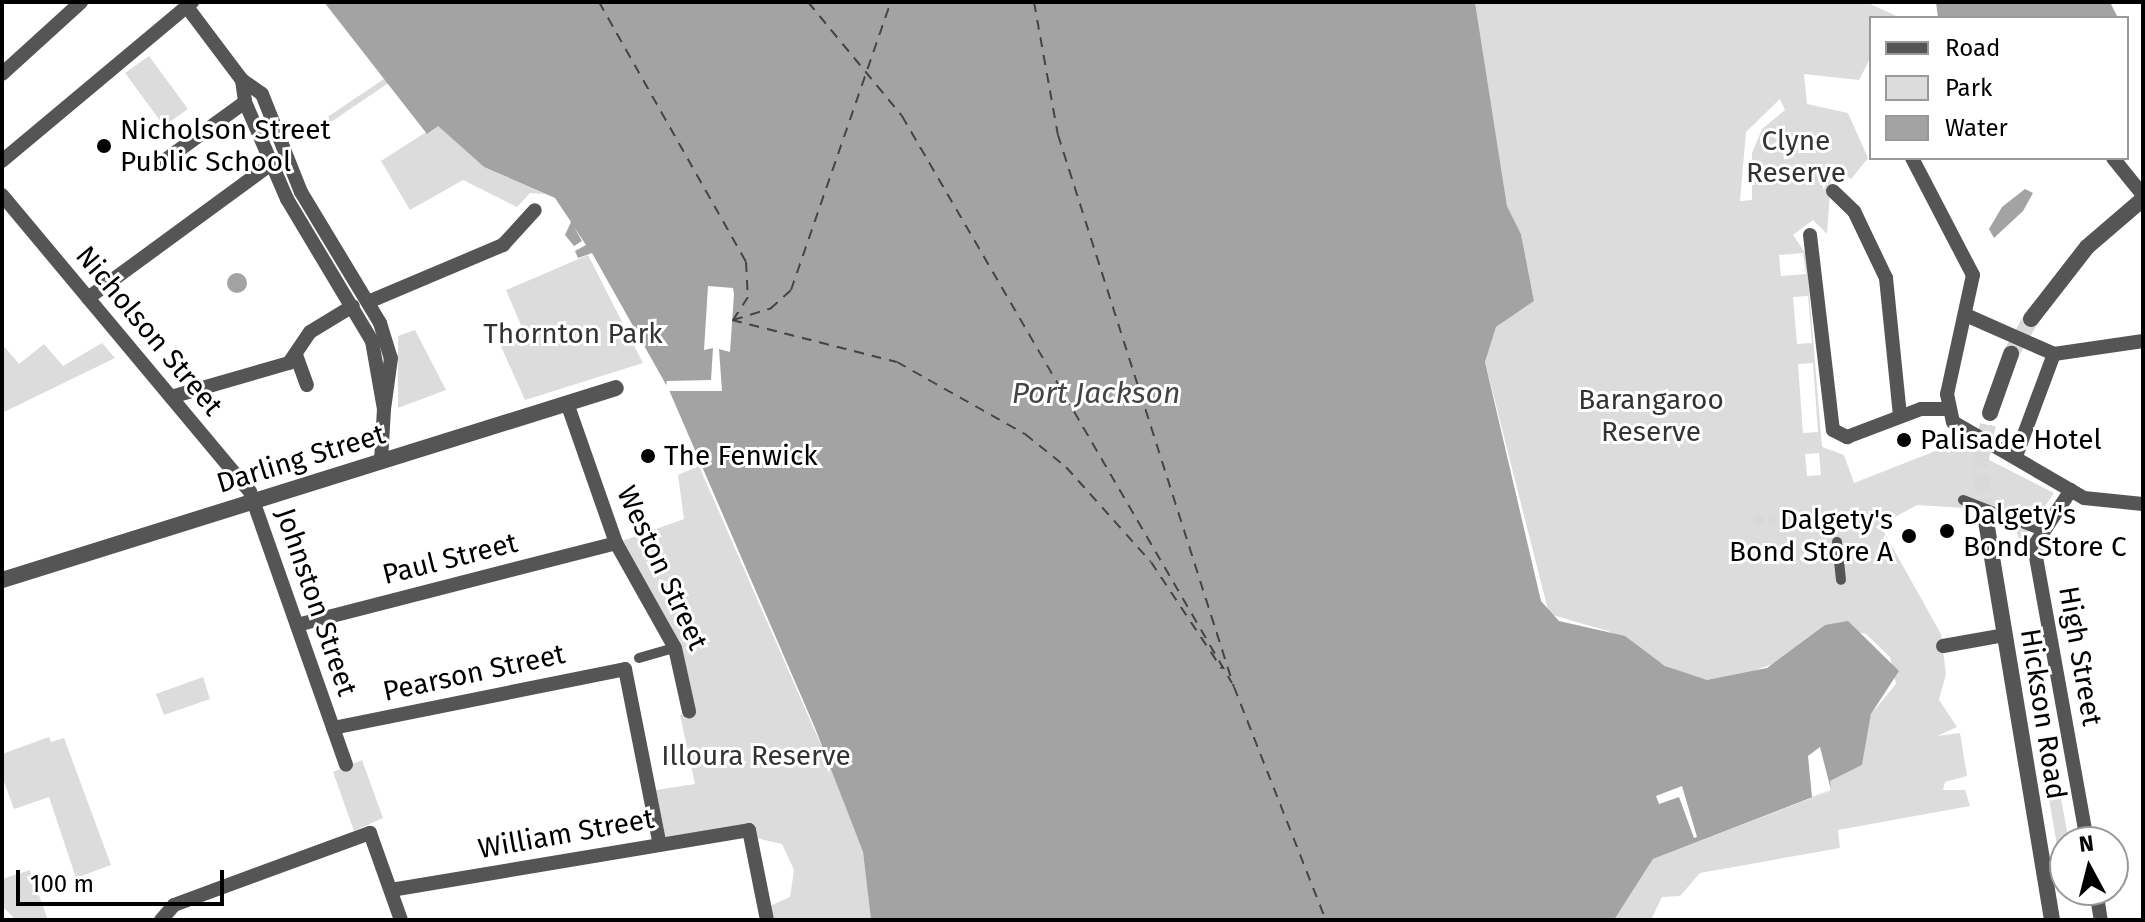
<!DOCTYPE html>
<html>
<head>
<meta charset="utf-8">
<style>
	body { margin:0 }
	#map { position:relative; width:2145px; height:922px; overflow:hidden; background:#fff; font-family:"Fira Sans",sans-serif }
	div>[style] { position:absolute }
	.green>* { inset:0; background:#dcdcdc }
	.water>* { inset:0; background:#a3a3a3 }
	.round { border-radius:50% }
	.pier>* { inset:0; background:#fff }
	.ferry>* { height:2px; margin-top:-1px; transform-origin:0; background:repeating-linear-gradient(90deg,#444 0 10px,transparent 0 18px) }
	.pedestrian-tunnel>* { height:10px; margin-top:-5px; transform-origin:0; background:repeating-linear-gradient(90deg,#d9d9d9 0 10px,transparent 0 15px) }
	.tertiary-tunnel>* { height:16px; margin-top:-8px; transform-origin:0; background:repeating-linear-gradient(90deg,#d9d9d9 0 16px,transparent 0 24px) }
	.pedestrian>* { height:10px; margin:-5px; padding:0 5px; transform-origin:5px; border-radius:5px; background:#555 }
	.minor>* { height:14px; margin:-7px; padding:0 7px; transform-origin:7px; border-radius:7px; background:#555 }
	.tertiary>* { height:16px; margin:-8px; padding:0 8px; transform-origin:8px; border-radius:8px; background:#555 }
	.dots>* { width:22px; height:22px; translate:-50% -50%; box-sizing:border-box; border:4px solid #fff; border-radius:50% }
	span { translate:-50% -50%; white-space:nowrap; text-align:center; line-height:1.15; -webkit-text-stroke:6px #fff; paint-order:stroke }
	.poi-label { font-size:28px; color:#000 }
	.left { translate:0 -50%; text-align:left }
	.right { translate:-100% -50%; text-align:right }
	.park-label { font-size:28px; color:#333 }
	.street-label { font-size:28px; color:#000 }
	.water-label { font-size:30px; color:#444; font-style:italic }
	.frame { position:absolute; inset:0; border:4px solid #000; pointer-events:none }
	.legend { position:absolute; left:1869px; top:16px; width:260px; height:144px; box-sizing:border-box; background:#fff; border:2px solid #999; margin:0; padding:10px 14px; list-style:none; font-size:24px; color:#000 }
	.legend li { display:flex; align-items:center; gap:16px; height:40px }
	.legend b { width:40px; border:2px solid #999 }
	.north { position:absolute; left:2049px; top:826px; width:80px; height:80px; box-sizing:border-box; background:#fff; border:2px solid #999; border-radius:50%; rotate:353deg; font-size:22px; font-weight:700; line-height:32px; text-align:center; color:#000 }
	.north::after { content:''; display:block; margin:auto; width:28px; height:36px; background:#000; clip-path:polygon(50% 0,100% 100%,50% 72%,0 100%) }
	.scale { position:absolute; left:16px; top:870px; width:208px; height:36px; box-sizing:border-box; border:4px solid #000; border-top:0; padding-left:10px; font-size:24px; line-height:28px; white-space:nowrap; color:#000; -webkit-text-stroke:6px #fff; paint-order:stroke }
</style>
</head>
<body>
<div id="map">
	<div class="green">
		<div style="clip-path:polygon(evenodd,1475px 2px,1866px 2px,1901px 18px,1871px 18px,1871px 57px,1859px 80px,1804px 74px,1807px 104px,1848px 113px,1868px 158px,1851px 179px,1842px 173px,1831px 179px,1827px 234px,1813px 220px,1793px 235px,1806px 254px,1822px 447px,1844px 455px,1854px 483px,1956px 443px,2054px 493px,2020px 543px,2015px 527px,1964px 508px,1917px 505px,1880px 525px,1941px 634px,1946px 674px,1939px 700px,1957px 727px,1937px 736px,1960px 733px,1967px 776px,1945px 782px,1943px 790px,1965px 790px,1970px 806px,1838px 830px,1840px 848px,1700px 873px,1680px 896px,1662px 897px,1651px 920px,1614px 920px,1653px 859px,1830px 791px,1830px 781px,1862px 765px,1871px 714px,1896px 684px,1890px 657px,1866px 634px,1825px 625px,1788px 658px,1730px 680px,1707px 680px,1681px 675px,1608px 631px,1549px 614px,1485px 362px,1496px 327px,1534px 301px,1521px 234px,1507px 206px,1475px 2px,1780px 99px,1785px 110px,1762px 129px,1752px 153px,1752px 200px,1740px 201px,1746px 132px,1780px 99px,1475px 2px,1803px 253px,1806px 274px,1781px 276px,1779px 255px,1803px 253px,1475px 2px,1808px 296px,1812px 343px,1797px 344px,1793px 297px,1808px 296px,1475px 2px,1813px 363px,1818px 432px,1803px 433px,1798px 364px,1813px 363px,1475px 2px,1819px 453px,1821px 475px,1807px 476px,1805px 454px,1819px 453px)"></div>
		<div style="clip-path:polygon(149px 56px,188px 109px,164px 126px,125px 73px)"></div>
		<div style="clip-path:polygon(387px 77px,390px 82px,300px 143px,302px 134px)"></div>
		<div style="clip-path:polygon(437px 125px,484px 167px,545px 194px,530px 193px,517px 207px,463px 180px,410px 210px,381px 161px)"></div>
		<div style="clip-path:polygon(588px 255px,643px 363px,525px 400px,499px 342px,523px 330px,506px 290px)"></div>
		<div style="clip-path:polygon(415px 330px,446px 390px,398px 408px,398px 336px)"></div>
		<div style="clip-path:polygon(102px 343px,115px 358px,2px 413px,2px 344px,19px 364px,44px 344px,63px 366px)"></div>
		<div style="clip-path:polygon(699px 466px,828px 761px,863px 852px,871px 920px,773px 920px,770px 906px,790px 897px,794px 870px,782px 844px,756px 838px,753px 825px,666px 839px,656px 790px,695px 784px,680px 715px,692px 713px,676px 636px,622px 541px,684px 519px,678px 475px)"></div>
		<div style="clip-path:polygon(203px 677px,210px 699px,164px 715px,156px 694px)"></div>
		<div style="clip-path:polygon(49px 737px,51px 742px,64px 738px,111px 865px,76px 878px,49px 797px,14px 809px,2px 776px,2px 754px)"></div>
		<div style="clip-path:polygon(2051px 745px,2069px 842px,2059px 857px,2040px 747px)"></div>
		<div style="clip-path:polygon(362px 760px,383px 818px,354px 831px,333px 772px)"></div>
		<div style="clip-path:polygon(30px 870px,30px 871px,48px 920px,16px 920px,2px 906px,2px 879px)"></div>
	</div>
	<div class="water">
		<div style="clip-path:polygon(324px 2px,1475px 2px,1507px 206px,1521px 234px,1534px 301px,1496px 327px,1485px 362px,1541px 601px,1559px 621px,1625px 636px,1665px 666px,1707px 680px,1767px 668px,1825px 625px,1848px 621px,1899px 671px,1871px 714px,1862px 765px,1830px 781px,1831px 790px,1653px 859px,1614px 920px,871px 920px,863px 852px,815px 728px,669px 390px,592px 253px,578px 258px,575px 251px,586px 245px,574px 227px,582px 241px,574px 246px,565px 235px,571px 222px,555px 198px,484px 167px,438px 126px,427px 134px)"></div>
		<div style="clip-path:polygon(1936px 2px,2110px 2px,2118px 18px,1938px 18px)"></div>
		<div style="clip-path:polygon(2025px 189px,2033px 193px,2023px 211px,1994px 238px,1989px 229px,2002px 207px)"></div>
		<div class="round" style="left:227px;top:273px;width:20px;height:20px"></div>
	</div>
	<div class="pier">
		<div style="clip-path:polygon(708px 286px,733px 288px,734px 294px,730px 352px,719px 349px,722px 391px,665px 391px,667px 381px,711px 380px,713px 348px,704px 350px)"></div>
		<div style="clip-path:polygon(1820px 747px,1831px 790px,1812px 797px,1808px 756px)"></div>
		<div style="clip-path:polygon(1682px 786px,1697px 837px,1694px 838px,1679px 797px,1659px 804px,1656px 796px)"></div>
	</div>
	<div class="ferry">
		<div style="left:599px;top:2px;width:299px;rotate:60.5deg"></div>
		<div style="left:746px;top:262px;width:35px;rotate:87deg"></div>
		<div style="left:748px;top:297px;width:27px;rotate:123deg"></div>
		<div style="left:808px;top:2px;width:148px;rotate:50.5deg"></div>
		<div style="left:902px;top:116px;width:656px;rotate:59.8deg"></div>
		<div style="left:1034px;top:2px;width:135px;rotate:79.8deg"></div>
		<div style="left:1058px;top:135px;width:579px;rotate:72.32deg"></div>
		<div style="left:1234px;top:687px;width:251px;rotate:68.5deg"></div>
		<div style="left:732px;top:320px;width:170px;rotate:14.3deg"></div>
		<div style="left:897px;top:362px;width:147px;rotate:29.4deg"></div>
		<div style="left:1025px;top:434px;width:53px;rotate:38.8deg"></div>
		<div style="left:1066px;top:467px;width:127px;rotate:48.2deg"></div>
		<div style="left:1151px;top:562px;width:128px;rotate:56.4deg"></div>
		<div style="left:733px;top:320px;width:39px;rotate:-17deg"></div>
		<div style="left:770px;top:309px;width:28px;rotate:-42deg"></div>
		<div style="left:791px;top:290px;width:305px;rotate:-70.9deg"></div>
	</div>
	<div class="pedestrian-tunnel">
		<div style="left:1754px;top:520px;width:61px"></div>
		<div style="left:1815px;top:520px;width:17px;rotate:21deg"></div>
		<div style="left:1831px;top:526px;width:17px;rotate:69deg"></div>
	</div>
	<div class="tertiary-tunnel">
		<div style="left:2011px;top:354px;width:40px;rotate:-60.3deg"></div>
		<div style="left:1985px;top:515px;width:51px;rotate:-95.6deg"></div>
		<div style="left:1980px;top:464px;width:52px;rotate:-78.9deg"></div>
	</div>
	<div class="pedestrian">
		<div style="left:1963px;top:500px;width:83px;rotate:21.3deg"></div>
		<div style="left:1837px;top:542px;width:38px;rotate:84deg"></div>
		<div style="left:639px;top:658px;width:37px;rotate:-16deg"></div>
	</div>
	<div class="minor">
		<div style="left:187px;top:7px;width:91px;rotate:53deg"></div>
		<div style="left:242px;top:80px;width:24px;rotate:35deg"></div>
		<div style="left:262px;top:94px;width:105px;rotate:68.3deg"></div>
		<div style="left:301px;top:192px;width:153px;rotate:58.9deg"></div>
		<div style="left:380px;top:323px;width:37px;rotate:73deg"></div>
		<div style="left:391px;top:358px;width:51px;rotate:97.8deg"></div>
		<div style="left:2px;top:74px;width:107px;rotate:-42.3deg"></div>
		<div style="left:242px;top:80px;width:22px;rotate:82deg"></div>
		<div style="left:245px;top:102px;width:106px;rotate:66.6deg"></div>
		<div style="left:287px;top:199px;width:165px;rotate:59.1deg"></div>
		<div style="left:372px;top:341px;width:69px;rotate:80deg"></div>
		<div style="left:384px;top:409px;width:52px;rotate:93.3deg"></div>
		<div style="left:1912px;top:158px;width:132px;rotate:62.5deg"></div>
		<div style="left:1973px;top:275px;width:122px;rotate:102.3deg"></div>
		<div style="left:1947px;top:394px;width:29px;rotate:78deg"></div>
		<div style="left:1953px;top:422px;width:151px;rotate:30.1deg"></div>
		<div style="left:2084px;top:498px;width:59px;rotate:5.8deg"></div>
		<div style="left:2113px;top:158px;width:48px;rotate:51deg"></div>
		<div style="left:2px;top:161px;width:248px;rotate:-39.9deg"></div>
		<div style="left:157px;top:166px;width:109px;rotate:-36deg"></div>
		<div style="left:1833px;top:191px;width:29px;rotate:44deg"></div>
		<div style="left:1854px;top:211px;width:74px;rotate:64.5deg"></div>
		<div style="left:1886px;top:278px;width:139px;rotate:84.2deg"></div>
		<div style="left:2px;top:195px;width:387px;rotate:50.1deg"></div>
		<div style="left:250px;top:492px;width:289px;rotate:70.6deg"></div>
		<div style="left:1810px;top:235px;width:196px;rotate:83.3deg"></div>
		<div style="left:1833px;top:430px;width:16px;rotate:27deg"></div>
		<div style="left:1847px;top:437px;width:79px;rotate:-20.7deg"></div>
		<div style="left:1921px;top:409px;width:26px"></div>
		<div style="left:88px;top:298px;width:227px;rotate:-36.2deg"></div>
		<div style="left:368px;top:302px;width:147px;rotate:-22.9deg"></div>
		<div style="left:503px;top:245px;width:47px;rotate:-47.6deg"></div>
		<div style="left:1968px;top:316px;width:94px;rotate:23.8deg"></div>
		<div style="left:2054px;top:354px;width:90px;rotate:-8.3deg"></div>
		<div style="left:296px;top:355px;width:32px;rotate:70deg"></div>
		<div style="left:171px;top:397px;width:123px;rotate:-16.1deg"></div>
		<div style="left:289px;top:363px;width:37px;rotate:-56deg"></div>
		<div style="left:310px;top:332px;width:50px;rotate:-31.2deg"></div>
		<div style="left:567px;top:403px;width:148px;rotate:70.7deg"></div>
		<div style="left:616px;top:543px;width:120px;rotate:60.7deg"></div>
		<div style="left:675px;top:648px;width:65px;rotate:77.5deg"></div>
		<div style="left:2016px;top:456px;width:109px;rotate:-69.6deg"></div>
		<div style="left:2071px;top:490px;width:67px;rotate:123.5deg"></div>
		<div style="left:2034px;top:546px;width:301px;rotate:79.8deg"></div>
		<div style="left:297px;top:625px;width:329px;rotate:-14.4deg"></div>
		<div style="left:1943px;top:646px;width:62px;rotate:-10.2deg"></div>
		<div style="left:333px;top:728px;width:298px;rotate:-11.4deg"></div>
		<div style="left:625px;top:669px;width:179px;rotate:78.8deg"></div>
		<div style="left:391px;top:890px;width:363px;rotate:-9.5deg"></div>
		<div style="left:749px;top:830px;width:92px;rotate:78.7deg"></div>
		<div style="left:2096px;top:890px;width:30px;rotate:81deg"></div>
		<div style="left:161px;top:920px;width:20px;rotate:-49deg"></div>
		<div style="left:174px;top:905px;width:209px;rotate:-20.2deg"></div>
		<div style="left:370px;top:833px;width:92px;rotate:70.4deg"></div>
	</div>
	<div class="tertiary">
		<div style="left:2031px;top:319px;width:91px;rotate:-52.1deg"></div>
		<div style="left:2087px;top:247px;width:74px;rotate:-40.6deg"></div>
		<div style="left:1990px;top:413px;width:63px;rotate:-70.4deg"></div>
		<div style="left:1985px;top:515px;width:411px;rotate:80.6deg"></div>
		<div style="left:2px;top:580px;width:643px;rotate:-17.36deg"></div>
	</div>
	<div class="dots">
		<div style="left:104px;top:146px;background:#000"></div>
		<div style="left:1904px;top:440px;background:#000"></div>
		<div style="left:648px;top:456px;background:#000"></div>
		<div style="left:1947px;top:531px;background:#000"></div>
		<div style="left:1909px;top:536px;background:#000"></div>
	</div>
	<div class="poi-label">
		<span class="left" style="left:120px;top:146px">Nicholson Street<br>Public School</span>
		<span class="left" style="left:1920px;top:440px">Palisade Hotel</span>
		<span class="left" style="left:664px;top:456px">The Fenwick</span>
		<span class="left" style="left:1963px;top:531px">Dalgety's<br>Bond Store C</span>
		<span class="right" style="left:1893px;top:536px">Dalgety's<br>Bond Store A</span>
	</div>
	<div class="park-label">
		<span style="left:1796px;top:157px">Clyne<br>Reserve</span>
		<span style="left:573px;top:334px">Thornton Park</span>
		<span style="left:1651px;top:416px">Barangaroo<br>Reserve</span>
		<span style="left:756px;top:756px">Illoura Reserve</span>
	</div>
	<div class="street-label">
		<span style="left:149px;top:331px;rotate:50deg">Nicholson Street</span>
		<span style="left:301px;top:459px;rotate:-17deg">Darling Street</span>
		<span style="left:450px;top:559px;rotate:-14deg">Paul Street</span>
		<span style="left:662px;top:568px;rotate:65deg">Weston Street</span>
		<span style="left:316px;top:602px;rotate:71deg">Johnston Street</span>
		<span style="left:2080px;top:656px;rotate:80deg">High Street</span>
		<span style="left:474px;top:673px;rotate:-12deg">Pearson Street</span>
		<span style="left:2043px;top:714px;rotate:81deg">Hickson Road</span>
		<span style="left:566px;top:834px;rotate:-10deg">William Street</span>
	</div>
	<div class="water-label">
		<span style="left:1096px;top:393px">Port Jackson</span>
	</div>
	<div class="frame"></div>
	<ul class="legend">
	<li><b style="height:10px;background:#555"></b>Road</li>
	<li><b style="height:22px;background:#dcdcdc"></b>Park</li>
	<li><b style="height:22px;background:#a3a3a3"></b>Water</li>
	</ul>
	<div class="north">N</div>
	<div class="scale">100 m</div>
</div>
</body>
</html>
